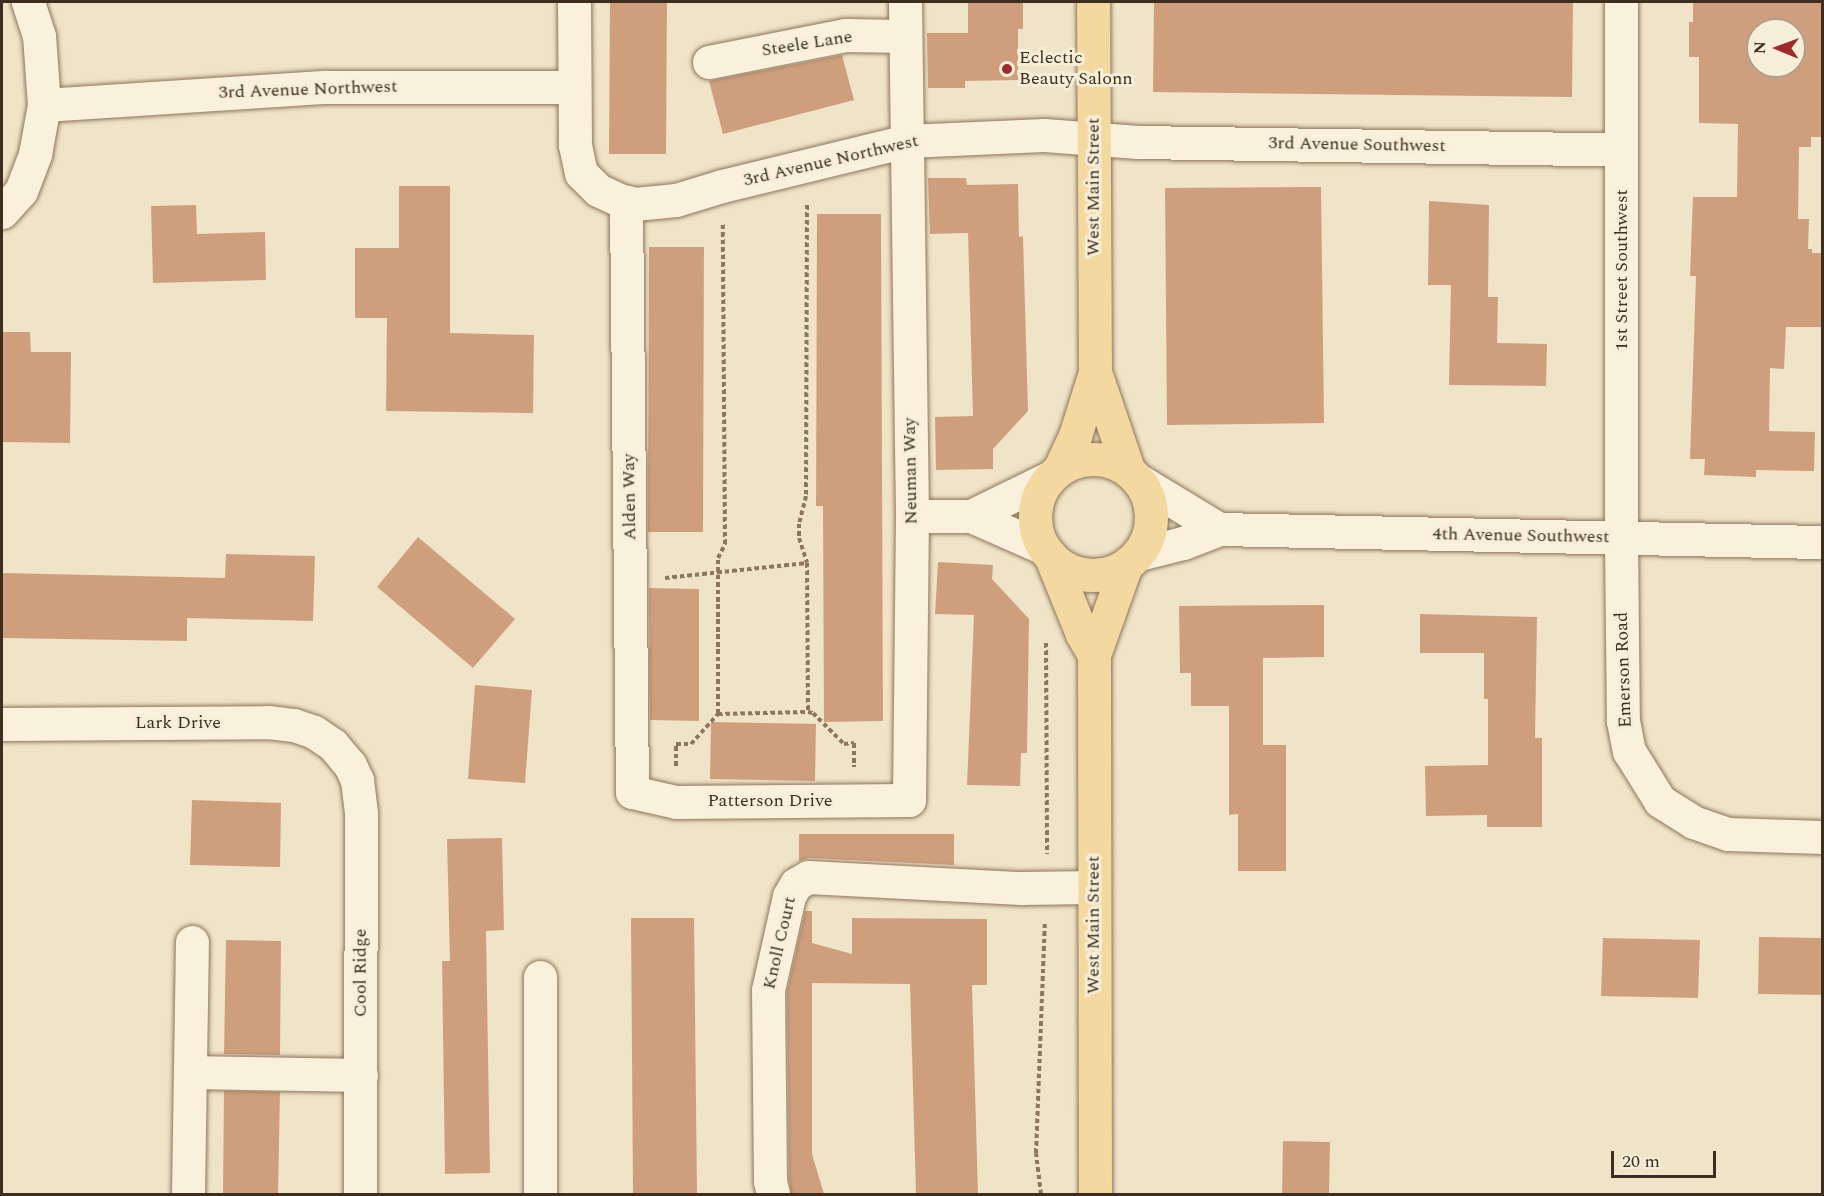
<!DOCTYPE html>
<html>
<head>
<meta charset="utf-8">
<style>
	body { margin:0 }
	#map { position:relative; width:1824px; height:1196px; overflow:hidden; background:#f0e4c8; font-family:Spectral,serif }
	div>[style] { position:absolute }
	.building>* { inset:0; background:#cf9f7d }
	.path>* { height:4px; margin-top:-2px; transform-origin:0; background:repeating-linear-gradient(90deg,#8d765c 0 4.5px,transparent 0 7.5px) }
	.roads { filter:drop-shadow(0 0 2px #8d765c) drop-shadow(0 0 2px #8d765c) }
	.minor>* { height:33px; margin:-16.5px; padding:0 16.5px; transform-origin:16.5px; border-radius:16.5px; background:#faf1dc }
	.major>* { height:33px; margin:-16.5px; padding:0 16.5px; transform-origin:16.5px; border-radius:16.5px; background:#f3d9a0 }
	.major>.ring { margin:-16.5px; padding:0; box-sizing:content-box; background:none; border:33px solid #f3d9a0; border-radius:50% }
	.dots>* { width:16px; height:16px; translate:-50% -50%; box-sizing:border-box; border:3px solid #f7eed8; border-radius:50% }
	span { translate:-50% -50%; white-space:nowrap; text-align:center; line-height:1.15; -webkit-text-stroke:6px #f7eed8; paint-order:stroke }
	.street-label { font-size:18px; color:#3d2e20 }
	.poi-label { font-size:18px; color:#3d2e20 }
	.left { translate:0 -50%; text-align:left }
	.frame { position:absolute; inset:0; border:3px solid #3d2e20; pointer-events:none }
	.north { position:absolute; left:1746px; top:18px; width:60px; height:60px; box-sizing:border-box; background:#f7eed8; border:2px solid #ada18e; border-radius:50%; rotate:271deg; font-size:16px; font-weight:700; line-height:24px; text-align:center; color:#3d2e20 }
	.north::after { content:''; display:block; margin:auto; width:21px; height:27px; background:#9e2a2b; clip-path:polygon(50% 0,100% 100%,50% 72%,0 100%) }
	.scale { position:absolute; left:1611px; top:1151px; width:105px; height:27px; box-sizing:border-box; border:3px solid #3d2e20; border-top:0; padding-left:8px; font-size:18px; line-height:21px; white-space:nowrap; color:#3d2e20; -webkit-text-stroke:4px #f7eed8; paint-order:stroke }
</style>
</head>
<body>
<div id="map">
	<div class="building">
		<div style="clip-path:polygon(610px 2px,667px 2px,666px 154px,609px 154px)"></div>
		<div style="clip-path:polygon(968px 2px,1023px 2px,1023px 29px,1018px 29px,1018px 80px,965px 81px,965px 88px,928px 88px,927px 33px,968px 33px)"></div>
		<div style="clip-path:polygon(1154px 2px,1573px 2px,1572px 97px,1153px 92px)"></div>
		<div style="clip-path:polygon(evenodd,1693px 2px,1822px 2px,1822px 137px,1811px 137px,1811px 147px,1799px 147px,1798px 219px,1809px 219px,1808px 249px,1812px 249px,1812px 253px,1822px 253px,1822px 327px,1786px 327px,1784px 369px,1770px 368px,1769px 431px,1815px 432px,1814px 471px,1756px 470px,1756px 477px,1704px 475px,1705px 459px,1690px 459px,1696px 276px,1690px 276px,1693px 197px,1737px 197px,1738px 124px,1699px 123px,1699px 57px,1689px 57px,1689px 22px,1693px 22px,1693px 2px,1758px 30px,1794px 30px,1794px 66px,1758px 66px,1758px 30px)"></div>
		<div style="clip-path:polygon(842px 55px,854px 100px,723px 134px,709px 81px)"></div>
		<div style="clip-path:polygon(928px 178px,966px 178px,967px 185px,1018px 184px,1019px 237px,1023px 236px,1028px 411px,993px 449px,993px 469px,936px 470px,935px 417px,973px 416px,968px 233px,930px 234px)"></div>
		<div style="clip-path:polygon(399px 186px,450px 186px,450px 333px,534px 335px,533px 413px,386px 411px,387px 318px,355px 318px,355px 248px,399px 248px)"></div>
		<div style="clip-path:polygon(1321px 187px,1324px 423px,1167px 425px,1165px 188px)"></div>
		<div style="clip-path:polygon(1429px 201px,1489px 205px,1488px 297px,1498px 297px,1497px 343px,1547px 344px,1546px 386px,1449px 385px,1451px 285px,1428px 285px)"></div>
		<div style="clip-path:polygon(196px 205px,197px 234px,265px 232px,266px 280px,153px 283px,151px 206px)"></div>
		<div style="clip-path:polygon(817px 214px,881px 214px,883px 721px,824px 722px,823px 506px,816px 506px)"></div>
		<div style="clip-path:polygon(649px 247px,704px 247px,703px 532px,648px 532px)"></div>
		<div style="clip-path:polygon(2px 332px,30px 332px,31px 352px,71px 352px,70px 443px,2px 442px)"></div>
		<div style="clip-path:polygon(418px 537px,515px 619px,473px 668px,377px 587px)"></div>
		<div style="clip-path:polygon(226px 554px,315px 556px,313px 621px,187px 618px,187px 641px,2px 638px,2px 573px,225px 578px)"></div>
		<div style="clip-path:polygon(938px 562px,993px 565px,992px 579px,1029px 619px,1027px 753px,1021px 753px,1020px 786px,967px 785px,974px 615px,935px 614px)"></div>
		<div style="clip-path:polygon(649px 588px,699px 589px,699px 721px,650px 720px)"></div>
		<div style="clip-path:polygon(1324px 605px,1324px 657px,1263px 658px,1263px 745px,1286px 745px,1286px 871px,1238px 871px,1238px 814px,1229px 815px,1229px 706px,1191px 706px,1191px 673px,1180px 673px,1179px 606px)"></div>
		<div style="clip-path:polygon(1420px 614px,1537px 617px,1535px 738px,1542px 738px,1542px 827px,1487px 827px,1487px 815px,1426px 816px,1425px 766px,1488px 765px,1488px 699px,1484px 699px,1484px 653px,1420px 653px)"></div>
		<div style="clip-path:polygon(475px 685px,532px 690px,525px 783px,468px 779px)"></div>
		<div style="clip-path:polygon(711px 722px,816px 724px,815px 781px,710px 779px)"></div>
		<div style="clip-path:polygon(192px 800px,281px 803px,280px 867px,190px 865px)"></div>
		<div style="clip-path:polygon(799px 834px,954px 834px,954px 865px,809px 858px,799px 861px)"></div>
		<div style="clip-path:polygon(502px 838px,504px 930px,486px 931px,490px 1173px,445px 1174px,442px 961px,450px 961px,447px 839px)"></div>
		<div style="clip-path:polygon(805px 911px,812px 911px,812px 943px,852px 954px,852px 918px,987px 919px,987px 985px,972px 985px,978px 1194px,916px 1194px,910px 984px,812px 983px,812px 1154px,824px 1194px,791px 1194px,789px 1179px,787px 992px)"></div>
		<div style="clip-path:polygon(631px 918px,694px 918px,697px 1194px,633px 1194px)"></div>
		<div style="clip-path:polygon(1759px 937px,1822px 938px,1822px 995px,1758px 994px)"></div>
		<div style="clip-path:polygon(1603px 938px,1700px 940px,1698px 998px,1601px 996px)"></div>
		<div style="clip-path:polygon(226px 940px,281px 941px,280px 1055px,224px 1054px)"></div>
		<div style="clip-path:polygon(224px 1091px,280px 1092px,278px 1194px,223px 1194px)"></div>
		<div style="clip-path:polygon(1283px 1141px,1330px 1142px,1329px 1194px,1282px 1194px)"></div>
	</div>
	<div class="path">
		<div style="left:807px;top:205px;width:291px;rotate:90.2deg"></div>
		<div style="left:806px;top:496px;width:29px;rotate:104deg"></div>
		<div style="left:799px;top:524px;width:14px;rotate:90deg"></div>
		<div style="left:799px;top:538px;width:26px;rotate:72deg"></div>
		<div style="left:807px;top:563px;width:149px;rotate:89.6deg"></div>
		<div style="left:808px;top:712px;width:5px;rotate:11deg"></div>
		<div style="left:813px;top:713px;width:44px;rotate:45deg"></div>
		<div style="left:844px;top:744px;width:10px;rotate:-6deg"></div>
		<div style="left:854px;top:743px;width:24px;rotate:90deg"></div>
		<div style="left:665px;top:578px;width:143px;rotate:-6deg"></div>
		<div style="left:1046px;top:643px;width:211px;rotate:89.7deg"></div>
		<div style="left:718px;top:714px;width:90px;rotate:-1.3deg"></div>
		<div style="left:676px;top:766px;width:22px;rotate:-90deg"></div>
		<div style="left:676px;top:744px;width:15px"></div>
		<div style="left:691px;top:744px;width:40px;rotate:-48deg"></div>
		<div style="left:718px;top:714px;width:156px;rotate:-90deg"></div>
		<div style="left:718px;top:558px;width:16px;rotate:-63deg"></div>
		<div style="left:725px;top:544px;width:320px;rotate:-90.4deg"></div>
		<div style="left:1041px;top:1194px;width:41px;rotate:-97deg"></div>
		<div style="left:1036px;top:1153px;width:231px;rotate:-87.8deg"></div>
	</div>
	<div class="roads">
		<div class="minor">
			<div style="left:574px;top:2px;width:143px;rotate:89.6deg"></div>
			<div style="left:575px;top:145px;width:29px;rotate:78deg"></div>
			<div style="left:581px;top:173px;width:24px;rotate:45deg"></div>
			<div style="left:598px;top:190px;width:23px;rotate:25deg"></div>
			<div style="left:619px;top:200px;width:16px;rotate:14deg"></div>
			<div style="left:635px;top:204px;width:41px;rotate:-5.6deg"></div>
			<div style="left:676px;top:200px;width:48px;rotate:-16.9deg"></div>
			<div style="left:722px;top:186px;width:189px;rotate:-13.7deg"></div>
			<div style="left:906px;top:141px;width:138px;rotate:-2.5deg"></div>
			<div style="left:1044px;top:135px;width:94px;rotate:4.3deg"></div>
			<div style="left:1138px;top:142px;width:483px;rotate:0.9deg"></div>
			<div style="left:1621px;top:2px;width:537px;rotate:90deg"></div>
			<div style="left:1621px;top:539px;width:182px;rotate:89.4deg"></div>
			<div style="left:1623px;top:721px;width:31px;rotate:79deg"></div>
			<div style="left:1629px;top:751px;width:59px;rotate:58.2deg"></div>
			<div style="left:1660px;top:801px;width:39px;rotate:32deg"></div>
			<div style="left:1693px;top:822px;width:37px;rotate:19deg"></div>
			<div style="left:1728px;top:834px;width:94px;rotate:1.8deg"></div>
			<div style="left:709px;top:62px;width:139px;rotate:-11.2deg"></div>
			<div style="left:845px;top:35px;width:60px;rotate:1deg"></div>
			<div style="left:44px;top:105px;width:283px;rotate:-3.7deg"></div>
			<div style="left:326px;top:87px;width:247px"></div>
			<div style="left:626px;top:202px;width:590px;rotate:89.42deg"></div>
			<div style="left:632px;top:792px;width:45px;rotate:12.8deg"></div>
			<div style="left:676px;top:802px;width:233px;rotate:-0.5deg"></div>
			<div style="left:909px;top:800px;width:284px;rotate:-89.4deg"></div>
			<div style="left:912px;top:516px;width:514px;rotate:-90.78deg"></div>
			<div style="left:2px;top:212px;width:28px;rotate:-48deg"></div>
			<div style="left:21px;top:191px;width:40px;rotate:-69deg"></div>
			<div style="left:35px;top:154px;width:50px;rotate:-79.6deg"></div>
			<div style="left:44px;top:105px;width:69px;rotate:-94.1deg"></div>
			<div style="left:39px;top:36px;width:36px;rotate:-108deg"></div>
			<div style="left:1140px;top:481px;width:92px;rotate:31.3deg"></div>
			<div style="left:912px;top:516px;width:59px"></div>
			<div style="left:971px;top:516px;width:80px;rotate:23.7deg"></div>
			<div style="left:971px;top:516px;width:87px;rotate:-26deg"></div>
			<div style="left:1139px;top:554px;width:45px;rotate:-14deg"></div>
			<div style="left:1183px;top:543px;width:39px;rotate:-21deg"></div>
			<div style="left:1219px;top:529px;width:603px;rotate:1.24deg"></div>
			<div style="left:2px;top:724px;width:266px;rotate:-0.4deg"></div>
			<div style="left:268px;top:722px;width:26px;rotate:7deg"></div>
			<div style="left:294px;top:725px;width:21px;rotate:19deg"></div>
			<div style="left:314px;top:732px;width:23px;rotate:34deg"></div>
			<div style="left:333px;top:745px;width:26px;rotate:50deg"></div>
			<div style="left:350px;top:765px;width:17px;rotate:65deg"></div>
			<div style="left:357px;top:780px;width:34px;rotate:83deg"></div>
			<div style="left:361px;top:814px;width:380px;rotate:90.2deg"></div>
			<div style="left:540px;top:977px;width:217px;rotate:90deg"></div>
			<div style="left:190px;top:1072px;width:171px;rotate:1deg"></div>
			<div style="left:188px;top:1194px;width:252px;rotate:-89.1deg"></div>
			<div style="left:773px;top:1194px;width:13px;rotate:-103deg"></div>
			<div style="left:770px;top:1181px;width:191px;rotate:-90.6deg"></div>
			<div style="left:768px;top:990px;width:96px;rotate:-77.4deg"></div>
			<div style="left:789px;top:896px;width:14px;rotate:-60deg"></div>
			<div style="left:796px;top:884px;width:14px;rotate:-30deg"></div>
			<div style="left:808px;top:877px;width:213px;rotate:3deg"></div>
			<div style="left:1021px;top:888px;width:72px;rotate:-0.8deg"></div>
		</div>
		<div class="major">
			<div style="left:1095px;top:372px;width:102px;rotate:71.2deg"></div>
			<div class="ring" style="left:1035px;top:459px;width:83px;height:83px"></div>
			<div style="left:1059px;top:470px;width:38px;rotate:-65deg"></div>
			<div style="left:1075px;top:436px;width:67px;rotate:-72.6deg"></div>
			<div style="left:1095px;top:372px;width:370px;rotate:-90.3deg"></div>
			<div style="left:1050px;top:555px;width:85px;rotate:67.9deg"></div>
			<div style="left:1082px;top:634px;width:24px;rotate:60deg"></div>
			<div style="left:1095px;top:1194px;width:539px;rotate:-90.11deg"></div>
			<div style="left:1094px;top:655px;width:96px;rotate:-70.4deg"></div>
		</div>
	</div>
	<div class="dots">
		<div style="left:1007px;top:69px;background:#9e2a2b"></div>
	</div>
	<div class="street-label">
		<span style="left:807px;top:44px;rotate:-9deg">Steele Lane</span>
		<span style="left:308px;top:90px;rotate:-2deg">3rd Avenue Northwest</span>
		<span style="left:1357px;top:145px;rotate:1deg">3rd Avenue Southwest</span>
		<span style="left:831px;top:161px;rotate:-13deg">3rd Avenue Northwest</span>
		<span style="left:1094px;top:187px;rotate:-90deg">West Main Street</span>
		<span style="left:1622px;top:270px;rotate:-90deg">1st Street Southwest</span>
		<span style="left:911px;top:471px;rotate:-91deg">Neuman Way</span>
		<span style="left:630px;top:497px;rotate:-91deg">Alden Way</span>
		<span style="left:1521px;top:536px;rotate:1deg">4th Avenue Southwest</span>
		<span style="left:1624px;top:670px;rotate:-92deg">Emerson Road</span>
		<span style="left:178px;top:723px">Lark Drive</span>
		<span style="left:770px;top:801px">Patterson Drive</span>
		<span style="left:1094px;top:925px;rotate:-90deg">West Main Street</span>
		<span style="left:780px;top:943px;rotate:-77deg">Knoll Court</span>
		<span style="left:361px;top:973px;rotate:-90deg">Cool Ridge</span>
	</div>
	<div class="poi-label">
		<span class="left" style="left:1019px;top:69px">Eclectic<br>Beauty Salonn</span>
	</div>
	<div class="frame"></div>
	<div class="north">N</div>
	<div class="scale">20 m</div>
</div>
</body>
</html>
